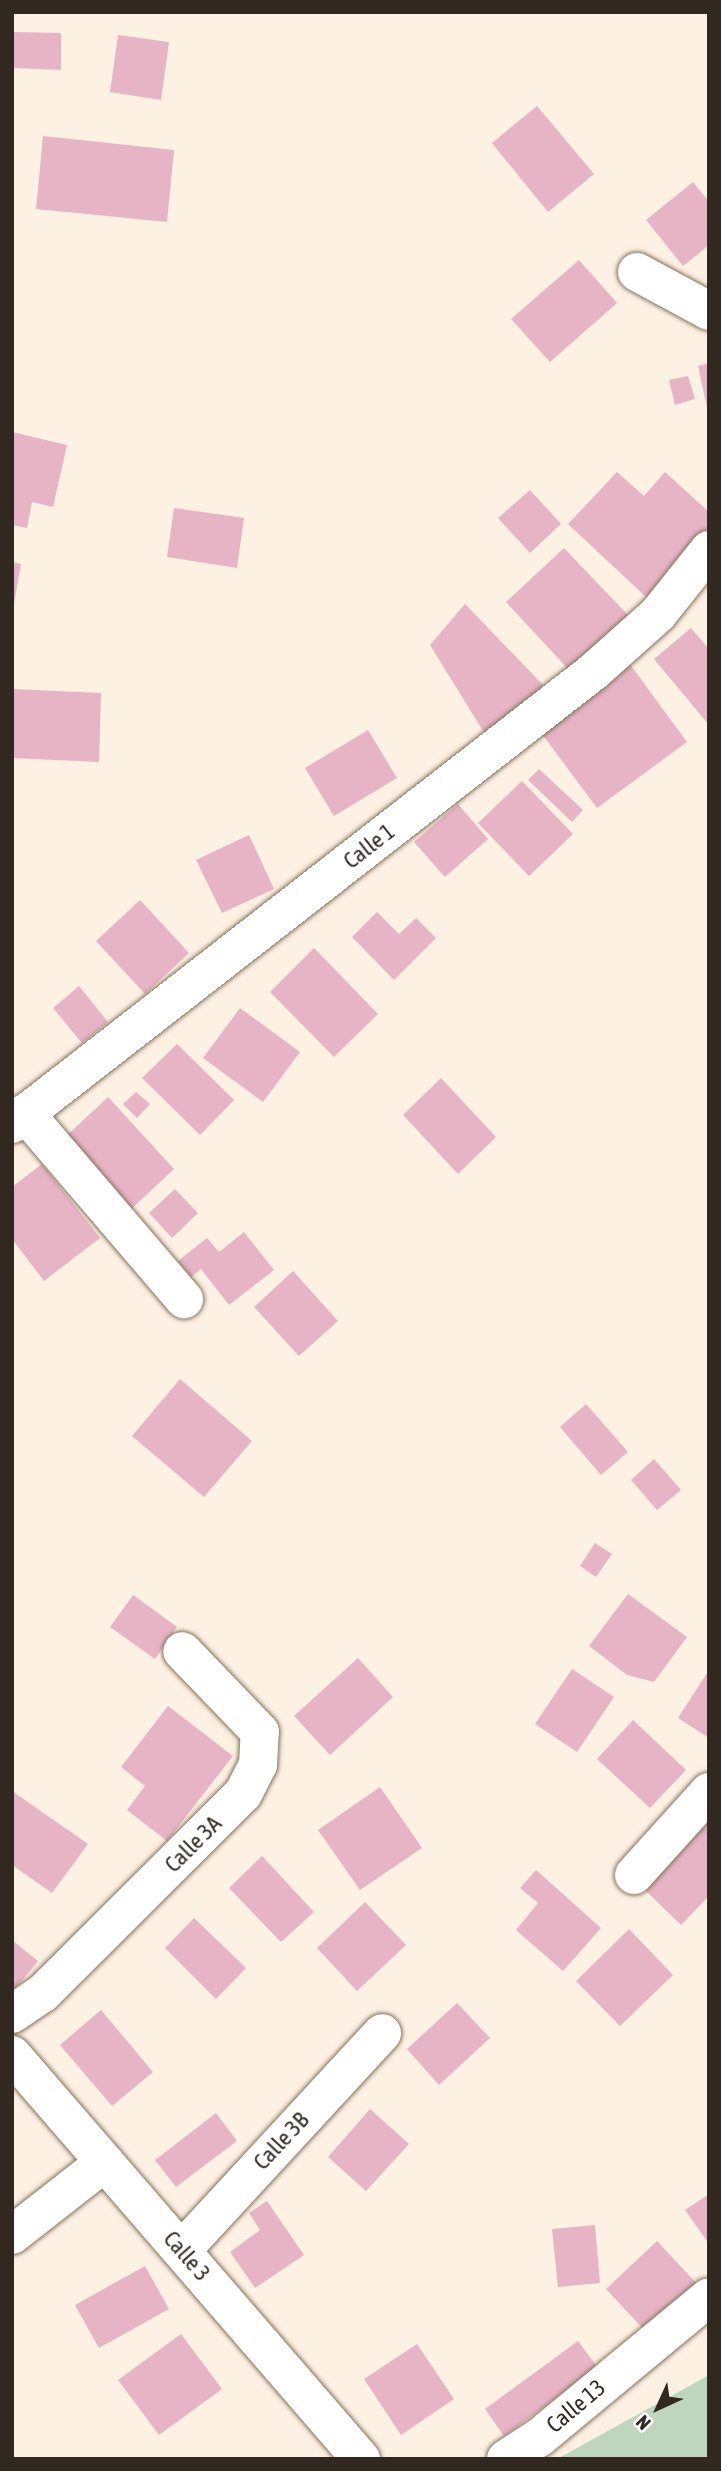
<!DOCTYPE html>
<html>
<head>
<meta charset="utf-8">
<style>
	body { margin:0 }
	#map { position:relative; width:721px; height:2471px; overflow:hidden; background:#fdf1e3; font-family:"Asap Condensed",sans-serif }
	div>[style] { position:absolute }
	.green>* { inset:0; background:#bed6bd }
	.building>* { inset:0; background:#e7b4c6 }
	.roads { filter:drop-shadow(0 0 2px #83725c) drop-shadow(0 0 2px #83725c) }
	.minor>* { height:38px; margin:-19px; padding:0 19px; transform-origin:19px; border-radius:19px; background:#fff }
	span { translate:-50% -50%; white-space:nowrap; text-align:center; line-height:1.15; -webkit-text-stroke:7px #fff; paint-order:stroke }
	.street-label { font-size:23px; color:#312920 }
	.frame { position:absolute; inset:0; border:14px solid #312920; pointer-events:none }
	.north { position:absolute; left:623px; top:2373px; width:70px; height:70px; -webkit-text-stroke:5px #fff; paint-order:stroke; rotate:225deg; font-size:19px; font-weight:700; line-height:28px; text-align:center; color:#312920 }
	.north::after { content:''; display:block; margin:auto; width:24px; height:32px; background:#312920; clip-path:polygon(50% 0,100% 100%,50% 72%,0 100%) }
</style>
</head>
<body>
<div id="map">
	<div class="green">
		<div style="clip-path:polygon(709px 2375px,709px 2459px,557px 2459px)"></div>
	</div>
	<div class="building">
		<div style="clip-path:polygon(12px 32px,61px 33px,61px 70px,12px 68px)"></div>
		<div style="clip-path:polygon(118px 35px,169px 42px,161px 100px,110px 92px)"></div>
		<div style="clip-path:polygon(537px 106px,594px 174px,548px 212px,492px 143px)"></div>
		<div style="clip-path:polygon(43px 136px,174px 150px,167px 222px,36px 209px)"></div>
		<div style="clip-path:polygon(693px 182px,709px 202px,709px 245px,683px 266px,646px 220px)"></div>
		<div style="clip-path:polygon(579px 260px,617px 303px,550px 362px,511px 319px)"></div>
		<div style="clip-path:polygon(709px 363px,709px 412px,708px 412px,698px 366px)"></div>
		<div style="clip-path:polygon(688px 376px,695px 399px,675px 405px,669px 380px)"></div>
		<div style="clip-path:polygon(12px 432px,67px 445px,53px 507px,32px 502px,27px 528px,12px 525px)"></div>
		<div style="clip-path:polygon(617px 472px,644px 496px,665px 472px,709px 512px,709px 529px,646px 597px,568px 524px)"></div>
		<div style="clip-path:polygon(530px 490px,561px 524px,530px 553px,498px 518px)"></div>
		<div style="clip-path:polygon(174px 508px,244px 518px,237px 568px,167px 557px)"></div>
		<div style="clip-path:polygon(564px 548px,628px 615px,569px 670px,506px 602px)"></div>
		<div style="clip-path:polygon(12px 562px,21px 564px,14px 604px,12px 604px)"></div>
		<div style="clip-path:polygon(465px 604px,545px 687px,485px 734px,430px 645px)"></div>
		<div style="clip-path:polygon(691px 628px,709px 649px,709px 725px,654px 659px)"></div>
		<div style="clip-path:polygon(629px 663px,687px 742px,597px 808px,539px 730px)"></div>
		<div style="clip-path:polygon(12px 689px,101px 693px,99px 762px,12px 758px)"></div>
		<div style="clip-path:polygon(368px 730px,397px 778px,334px 816px,305px 768px)"></div>
		<div style="clip-path:polygon(539px 769px,583px 810px,572px 822px,528px 780px)"></div>
		<div style="clip-path:polygon(522px 781px,573px 834px,529px 876px,478px 823px)"></div>
		<div style="clip-path:polygon(458px 804px,488px 839px,445px 877px,414px 842px)"></div>
		<div style="clip-path:polygon(249px 835px,274px 889px,222px 913px,196px 860px)"></div>
		<div style="clip-path:polygon(140px 900px,189px 953px,145px 994px,96px 941px)"></div>
		<div style="clip-path:polygon(377px 912px,399px 934px,416px 918px,436px 938px,394px 980px,352px 937px)"></div>
		<div style="clip-path:polygon(314px 948px,378px 1014px,334px 1057px,270px 992px)"></div>
		<div style="clip-path:polygon(79px 986px,108px 1022px,82px 1043px,53px 1008px)"></div>
		<div style="clip-path:polygon(240px 1008px,300px 1052px,263px 1102px,203px 1058px)"></div>
		<div style="clip-path:polygon(177px 1044px,234px 1100px,200px 1135px,142px 1078px)"></div>
		<div style="clip-path:polygon(441px 1078px,496px 1137px,458px 1174px,403px 1115px)"></div>
		<div style="clip-path:polygon(136px 1092px,150px 1104px,137px 1118px,123px 1104px)"></div>
		<div style="clip-path:polygon(108px 1097px,174px 1169px,127px 1213px,61px 1141px)"></div>
		<div style="clip-path:polygon(42px 1164px,100px 1238px,44px 1281px,12px 1239px,12px 1187px)"></div>
		<div style="clip-path:polygon(175px 1189px,198px 1213px,172px 1238px,149px 1213px)"></div>
		<div style="clip-path:polygon(244px 1232px,274px 1270px,229px 1305px,201px 1269px,191px 1277px,178px 1261px,207px 1238px,219px 1252px)"></div>
		<div style="clip-path:polygon(293px 1271px,338px 1321px,299px 1356px,254px 1307px)"></div>
		<div style="clip-path:polygon(180px 1379px,252px 1441px,204px 1497px,132px 1436px)"></div>
		<div style="clip-path:polygon(586px 1404px,628px 1452px,601px 1475px,560px 1427px)"></div>
		<div style="clip-path:polygon(654px 1459px,681px 1490px,657px 1510px,631px 1480px)"></div>
		<div style="clip-path:polygon(595px 1543px,612px 1554px,596px 1577px,580px 1566px)"></div>
		<div style="clip-path:polygon(628px 1594px,687px 1637px,654px 1682px,627px 1675px,589px 1646px)"></div>
		<div style="clip-path:polygon(133px 1595px,177px 1627px,155px 1659px,110px 1627px)"></div>
		<div style="clip-path:polygon(358px 1658px,393px 1697px,330px 1755px,294px 1716px)"></div>
		<div style="clip-path:polygon(572px 1669px,614px 1697px,577px 1752px,535px 1724px)"></div>
		<div style="clip-path:polygon(709px 1670px,709px 1738px,678px 1718px)"></div>
		<div style="clip-path:polygon(168px 1706px,233px 1756px,167px 1841px,127px 1810px,145px 1786px,121px 1767px)"></div>
		<div style="clip-path:polygon(633px 1720px,686px 1770px,650px 1808px,597px 1759px)"></div>
		<div style="clip-path:polygon(380px 1787px,422px 1848px,360px 1890px,318px 1830px)"></div>
		<div style="clip-path:polygon(12px 1791px,88px 1844px,52px 1893px,12px 1865px)"></div>
		<div style="clip-path:polygon(709px 1820px,709px 1896px,681px 1925px,644px 1889px)"></div>
		<div style="clip-path:polygon(262px 1856px,314px 1912px,281px 1942px,229px 1888px)"></div>
		<div style="clip-path:polygon(536px 1870px,601px 1928px,563px 1971px,516px 1930px,538px 1903px,520px 1888px)"></div>
		<div style="clip-path:polygon(365px 1902px,406px 1945px,357px 1991px,317px 1948px)"></div>
		<div style="clip-path:polygon(194px 1918px,246px 1968px,216px 1999px,165px 1948px)"></div>
		<div style="clip-path:polygon(629px 1929px,673px 1975px,620px 2026px,576px 1981px)"></div>
		<div style="clip-path:polygon(12px 1940px,38px 1961px,12px 1993px)"></div>
		<div style="clip-path:polygon(457px 2003px,490px 2038px,439px 2085px,407px 2049px)"></div>
		<div style="clip-path:polygon(101px 2010px,153px 2072px,112px 2106px,60px 2045px)"></div>
		<div style="clip-path:polygon(370px 2109px,409px 2144px,366px 2191px,328px 2157px)"></div>
		<div style="clip-path:polygon(216px 2113px,237px 2141px,176px 2187px,155px 2160px)"></div>
		<div style="clip-path:polygon(709px 2194px,709px 2244px,685px 2210px)"></div>
		<div style="clip-path:polygon(267px 2201px,304px 2255px,255px 2288px,230px 2252px,260px 2230px,249px 2213px)"></div>
		<div style="clip-path:polygon(595px 2225px,600px 2283px,558px 2287px,552px 2229px)"></div>
		<div style="clip-path:polygon(657px 2241px,700px 2287px,649px 2335px,606px 2289px)"></div>
		<div style="clip-path:polygon(145px 2266px,169px 2309px,99px 2348px,75px 2305px)"></div>
		<div style="clip-path:polygon(181px 2334px,222px 2389px,159px 2435px,118px 2380px)"></div>
		<div style="clip-path:polygon(578px 2341px,598px 2368px,504px 2436px,485px 2409px)"></div>
		<div style="clip-path:polygon(417px 2344px,454px 2399px,401px 2435px,364px 2379px)"></div>
	</div>
	<div class="roads">
		<div class="minor">
			<div style="left:637px;top:272px;width:82px;rotate:28.4deg"></div>
			<div style="left:25px;top:1113px;width:245px;rotate:49.5deg"></div>
			<div style="left:12px;top:1124px;width:736px;rotate:-37.88deg"></div>
			<div style="left:593px;top:672px;width:87px;rotate:-41.7deg"></div>
			<div style="left:658px;top:614px;width:82px;rotate:-51.4deg"></div>
			<div style="left:634px;top:1875px;width:112px;rotate:-47.9deg"></div>
			<div style="left:12px;top:2014px;width:36px;rotate:-34deg"></div>
			<div style="left:42px;top:1994px;width:284px;rotate:-44.9deg"></div>
			<div style="left:243px;top:1794px;width:33px;rotate:-63deg"></div>
			<div style="left:258px;top:1765px;width:33px;rotate:-87deg"></div>
			<div style="left:260px;top:1732px;width:112px;rotate:-133.9deg"></div>
			<div style="left:12px;top:2055px;width:534px;rotate:49.18deg"></div>
			<div style="left:12px;top:2235px;width:118px;rotate:-38.1deg"></div>
			<div style="left:182px;top:2250px;width:295px;rotate:-47.3deg"></div>
			<div style="left:506px;top:2459px;width:40px;rotate:-32.9deg"></div>
			<div style="left:540px;top:2437px;width:219px;rotate:-39.6deg"></div>
		</div>
	</div>
	<div class="street-label">
		<span style="left:369px;top:846px;rotate:-38deg">Calle 1</span>
		<span style="left:193px;top:1844px;rotate:-45deg">Calle 3A</span>
		<span style="left:281px;top:2141px;rotate:-47deg">Calle 3B</span>
		<span style="left:187px;top:2256px;rotate:49deg">Calle 3</span>
		<span style="left:576px;top:2406px;rotate:-40deg">Calle 13</span>
	</div>
	<div class="frame"></div>
	<div class="north">N</div>
</div>
</body>
</html>
